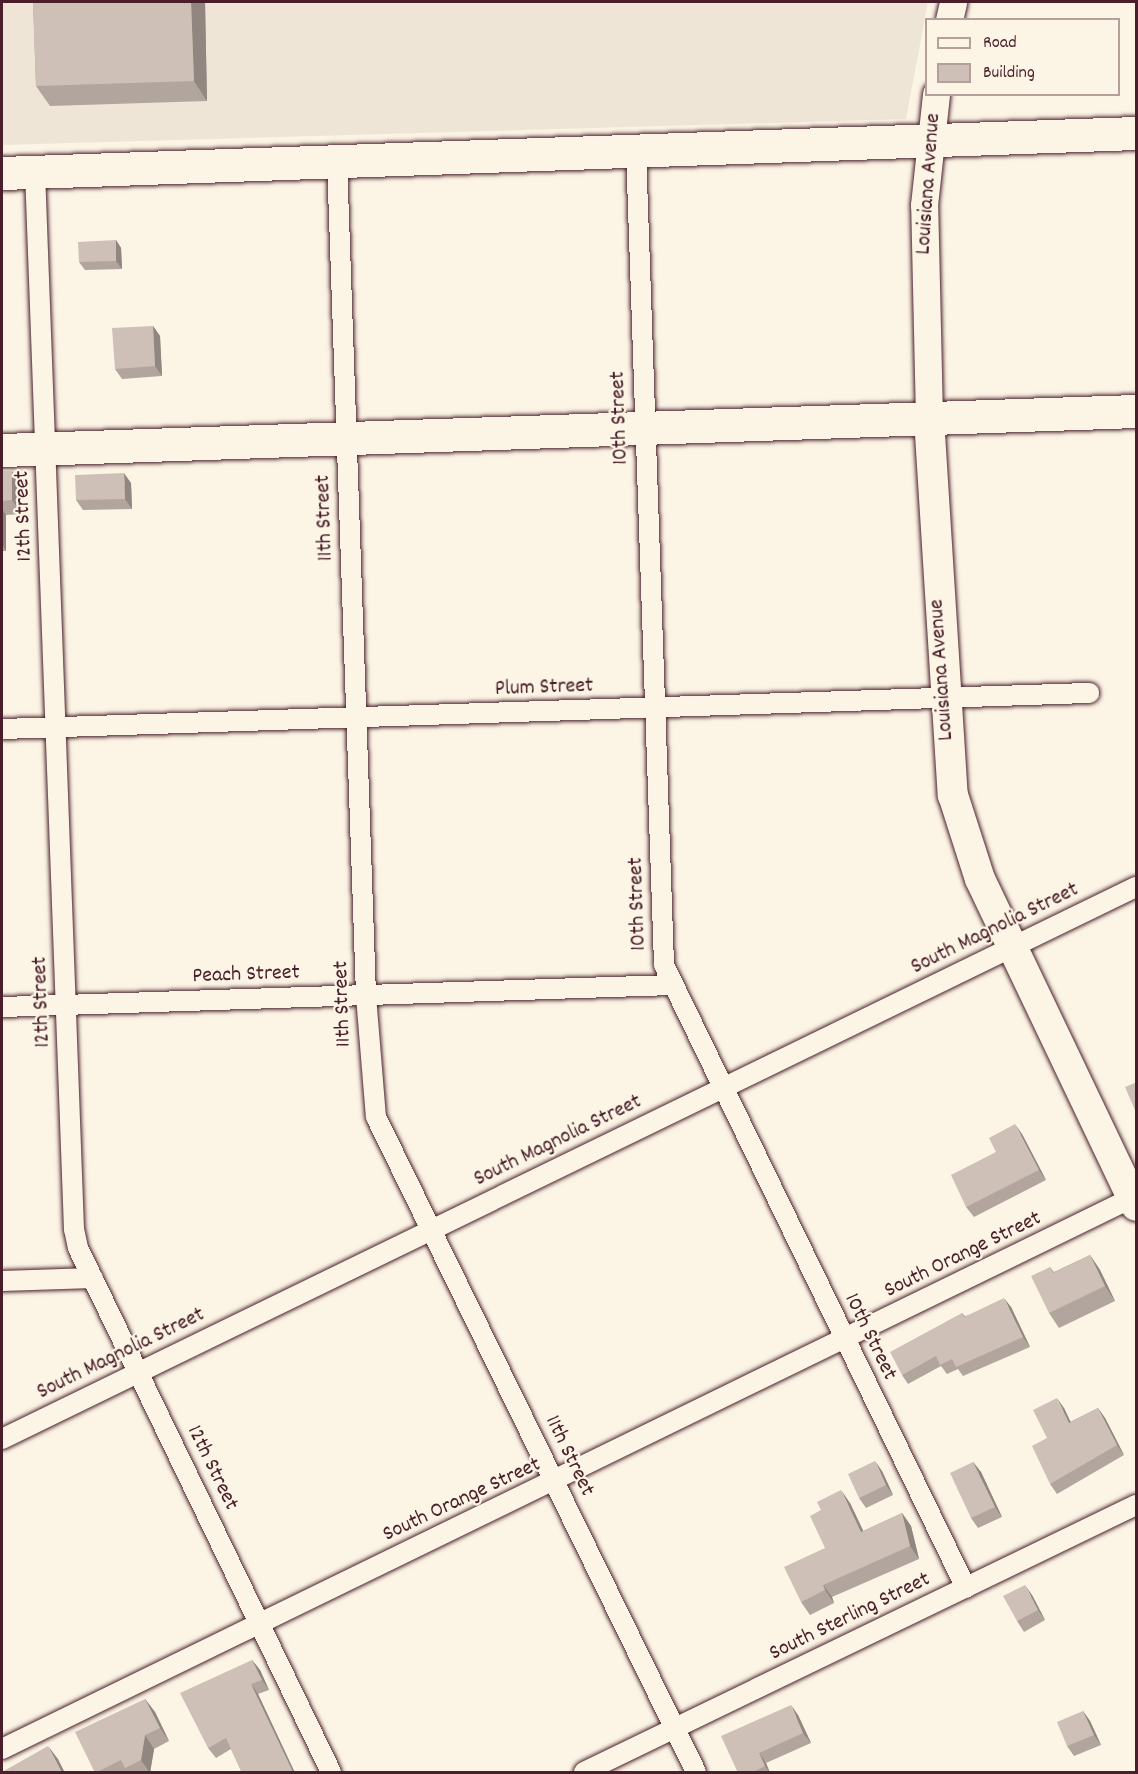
<!DOCTYPE html>
<html>
<head>
<meta charset="utf-8">
<style>
	body { margin:0 }
	#map { position:relative; width:1138px; height:1774px; overflow:hidden; background:#fcf5e5; font-family:Dekko,sans-serif }
	div>[style] { position:absolute }
	.built>* { inset:0; background:#eee5d7 }
	.roads { filter:drop-shadow(0 0 2px #4a1f2b) drop-shadow(0 0 2px #4a1f2b) }
	.street>* { height:20px; margin:-10px; padding:0 10px; transform-origin:10px; border-radius:10px; background:#fcf5e5 }
	.secondary>* { height:27px; margin:-13.5px; padding:0 13.5px; transform-origin:13.5px; border-radius:13.5px; background:#fcf5e5 }
	.primary>* { height:30px; margin:-15px; padding:0 15px; transform-origin:15px; border-radius:15px; background:#fcf5e5 }
	.highway>* { height:33px; margin:-16.5px; padding:0 16.5px; transform-origin:16.5px; border-radius:16.5px; background:#fcf5e5 }
	.wall>* { inset:0; background:#b2a59d }
	.shaded-wall>* { inset:0; background:#918680 }
	.building>* { inset:0; background:#cfc0b7 }
	span { translate:-50% -50%; white-space:nowrap; text-align:center; line-height:1.15; -webkit-text-stroke:4.5px #fcf5e5; paint-order:stroke }
	.street-label { font-size:22px; color:#4a1f2b }
	.frame { position:absolute; inset:0; border:3px solid #4a1f2b; pointer-events:none }
	.legend { position:absolute; left:925px; top:18px; width:195px; height:78px; box-sizing:border-box; background:#fcf5e5; border:2px solid #b59f9b; margin:0; padding:8px 10px; list-style:none; font-size:18px; color:#4a1f2b }
	.legend li { display:flex; align-items:center; gap:12px; height:30px }
	.legend b { width:30px; border:2px solid #b59f9b }
</style>
</head>
<body>
<div id="map">
	<div class="built">
		<div style="clip-path:polygon(2px 2px,928px 2px,906px 119px,2px 145px)"></div>
	</div>
	<div class="roads">
		<div class="street">
			<div style="left:636px;top:150px;width:815px;rotate:88.03deg"></div>
			<div style="left:664px;top:965px;width:692px;rotate:64.14deg"></div>
			<div style="left:337px;top:160px;width:837px;rotate:88.01deg"></div>
			<div style="left:366px;top:996px;width:121px;rotate:85.3deg"></div>
			<div style="left:376px;top:1117px;width:729px;rotate:63.96deg"></div>
			<div style="left:35px;top:171px;width:1059px;rotate:87.89deg"></div>
			<div style="left:74px;top:1229px;width:19px;rotate:78deg"></div>
			<div style="left:78px;top:1248px;width:582px;rotate:64.23deg"></div>
			<div style="left:2px;top:729px;width:1088px;rotate:-1.9deg"></div>
			<div style="left:2px;top:1007px;width:671px;rotate:-1.88deg"></div>
			<div style="left:2px;top:1281px;width:91px;rotate:-1.9deg"></div>
			<div style="left:2px;top:1439px;width:1261px;rotate:-25.96deg"></div>
			<div style="left:2px;top:1749px;width:1262px;rotate:-26deg"></div>
			<div style="left:584px;top:1772px;width:613px;rotate:-25.81deg"></div>
		</div>
		<div class="secondary">
			<div style="left:949px;top:20px;width:18px;rotate:-77deg"></div>
			<div style="left:929px;top:418px;width:213px;rotate:-91.3deg"></div>
			<div style="left:924px;top:205px;width:112px;rotate:-83.8deg"></div>
		</div>
		<div class="primary">
			<div style="left:929px;top:418px;width:378px;rotate:86.4deg"></div>
			<div style="left:953px;top:795px;width:88px;rotate:72.2deg"></div>
			<div style="left:980px;top:879px;width:362px;rotate:64.5deg"></div>
		</div>
		<div class="highway">
			<div style="left:2px;top:173px;width:1135px;rotate:-2.02deg"></div>
			<div style="left:2px;top:450px;width:1135px;rotate:-1.97deg"></div>
		</div>
	</div>
	<div class="wall">
		<div style="clip-path:polygon(33px 2px,205px 2px,207px 101px,50px 106px,36px 86px)"></div>
		<div style="clip-path:polygon(116px 240px,121px 248px,122px 269px,85px 270px,79px 262px)"></div>
		<div style="clip-path:polygon(153px 326px,160px 336px,162px 376px,122px 379px,115px 369px)"></div>
		<div style="clip-path:polygon(2px 471px,21px 485px,22px 514px,6px 515px,6px 551px,2px 551px)"></div>
		<div style="clip-path:polygon(131px 483px,132px 509px,83px 510px,76px 500px)"></div>
		<div style="clip-path:polygon(1022px 1134px,1046px 1180px,974px 1217px,966px 1207px,996px 1152px)"></div>
		<div style="clip-path:polygon(1090px 1255px,1100px 1270px,1115px 1301px,1059px 1328px,1049px 1313px,1050px 1267px,1054px 1272px)"></div>
		<div style="clip-path:polygon(1011px 1307px,1030px 1347px,963px 1376px,958px 1369px,947px 1374px,941px 1366px,908px 1384px,902px 1375px,962px 1313px,965px 1316px)"></div>
		<div style="clip-path:polygon(1064px 1408px,1070px 1422px,1098px 1408px,1105px 1418px,1124px 1455px,1057px 1494px,1050px 1484px,1047px 1438px)"></div>
		<div style="clip-path:polygon(973px 1462px,981px 1472px,1002px 1517px,978px 1528px,971px 1518px)"></div>
		<div style="clip-path:polygon(882px 1471px,893px 1495px,866px 1508px,859px 1498px)"></div>
		<div style="clip-path:polygon(850px 1503px,863px 1531px,902px 1513px,911px 1526px,919px 1559px,832px 1597px,834px 1603px,810px 1615px,801px 1602px)"></div>
		<div style="clip-path:polygon(1032px 1595px,1045px 1620px,1024px 1632px,1017px 1621px)"></div>
		<div style="clip-path:polygon(252px 1660px,260px 1670px,269px 1690px,258px 1694px,295px 1773px,242px 1773px,231px 1749px,216px 1758px,208px 1748px)"></div>
		<div style="clip-path:polygon(145px 1699px,155px 1712px,169px 1741px,154px 1749px,150px 1773px,95px 1773px)"></div>
		<div style="clip-path:polygon(1083px 1711px,1090px 1721px,1101px 1745px,1074px 1756px,1067px 1746px)"></div>
		<div style="clip-path:polygon(798px 1715px,811px 1743px,766px 1763px,770px 1773px,738px 1773px)"></div>
	</div>
	<div class="shaded-wall">
		<div style="clip-path:polygon(191px 2px,205px 2px,207px 101px,194px 81px)"></div>
		<div style="clip-path:polygon(116px 240px,121px 248px,122px 269px,116px 261px)"></div>
		<div style="clip-path:polygon(153px 326px,160px 336px,162px 376px,155px 366px)"></div>
		<div style="clip-path:polygon(12px 471px,21px 485px,22px 514px,12px 500px)"></div>
		<div style="clip-path:polygon(124px 473px,131px 483px,132px 509px,125px 499px)"></div>
		<div style="clip-path:polygon(2px 509px,6px 515px,6px 551px,2px 544px)"></div>
		<div style="clip-path:polygon(1015px 1124px,1022px 1134px,1046px 1180px,1039px 1170px)"></div>
		<div style="clip-path:polygon(1090px 1255px,1100px 1270px,1115px 1301px,1105px 1286px)"></div>
		<div style="clip-path:polygon(1004px 1298px,1011px 1307px,1030px 1347px,1023px 1337px)"></div>
		<div style="clip-path:polygon(1057px 1398px,1064px 1408px,1076px 1433px,1069px 1423px)"></div>
		<div style="clip-path:polygon(1098px 1408px,1105px 1418px,1124px 1455px,1117px 1445px)"></div>
		<div style="clip-path:polygon(875px 1461px,882px 1471px,893px 1495px,886px 1485px)"></div>
		<div style="clip-path:polygon(973px 1462px,981px 1472px,1002px 1517px,995px 1507px)"></div>
		<div style="clip-path:polygon(841px 1490px,850px 1503px,870px 1545px,861px 1532px)"></div>
		<div style="clip-path:polygon(902px 1513px,911px 1526px,919px 1559px,910px 1546px)"></div>
		<div style="clip-path:polygon(823px 1585px,832px 1597px,834px 1603px,825px 1590px)"></div>
		<div style="clip-path:polygon(1025px 1585px,1032px 1595px,1045px 1620px,1038px 1610px)"></div>
		<div style="clip-path:polygon(252px 1660px,260px 1670px,269px 1690px,262px 1680px)"></div>
		<div style="clip-path:polygon(251px 1684px,258px 1694px,295px 1773px,294px 1773px,292px 1770px)"></div>
		<div style="clip-path:polygon(145px 1699px,155px 1712px,169px 1741px,160px 1728px)"></div>
		<div style="clip-path:polygon(791px 1705px,798px 1715px,811px 1743px,803px 1733px)"></div>
		<div style="clip-path:polygon(1083px 1711px,1090px 1721px,1101px 1745px,1094px 1735px)"></div>
		<div style="clip-path:polygon(145px 1735px,154px 1749px,150px 1773px,141px 1760px)"></div>
		<div style="clip-path:polygon(48px 1746px,58px 1759px,65px 1773px,62px 1773px)"></div>
		<div style="clip-path:polygon(759px 1753px,766px 1763px,770px 1773px,765px 1766px)"></div>
	</div>
	<div class="building">
		<div style="clip-path:polygon(33px 2px,191px 2px,194px 81px,36px 86px)"></div>
		<div style="clip-path:polygon(116px 240px,116px 261px,79px 262px,78px 242px)"></div>
		<div style="clip-path:polygon(153px 326px,155px 366px,115px 369px,112px 328px)"></div>
		<div style="clip-path:polygon(2px 471px,12px 471px,12px 500px,2px 501px)"></div>
		<div style="clip-path:polygon(124px 473px,125px 499px,76px 500px,75px 475px)"></div>
		<div style="clip-path:polygon(1137px 1082px,1137px 1115px,1125px 1087px)"></div>
		<div style="clip-path:polygon(1015px 1124px,1039px 1170px,966px 1207px,951px 1175px,996px 1152px,989px 1138px)"></div>
		<div style="clip-path:polygon(1090px 1255px,1105px 1286px,1049px 1313px,1031px 1276px,1050px 1267px,1053px 1273px)"></div>
		<div style="clip-path:polygon(1004px 1298px,1023px 1337px,956px 1367px,952px 1359px,940px 1365px,936px 1356px,902px 1375px,890px 1352px,962px 1313px,964px 1317px)"></div>
		<div style="clip-path:polygon(1057px 1398px,1069px 1423px,1098px 1408px,1117px 1445px,1050px 1484px,1032px 1446px,1047px 1438px,1033px 1410px)"></div>
		<div style="clip-path:polygon(875px 1461px,886px 1485px,859px 1498px,848px 1474px)"></div>
		<div style="clip-path:polygon(973px 1462px,995px 1507px,971px 1518px,950px 1473px)"></div>
		<div style="clip-path:polygon(841px 1490px,861px 1532px,902px 1513px,910px 1546px,823px 1585px,825px 1590px,801px 1602px,784px 1567px,825px 1548px,810px 1516px,821px 1510px,817px 1502px)"></div>
		<div style="clip-path:polygon(1025px 1585px,1038px 1610px,1017px 1621px,1003px 1596px)"></div>
		<div style="clip-path:polygon(252px 1660px,262px 1680px,251px 1684px,292px 1770px,286px 1773px,242px 1773px,226px 1738px,208px 1748px,180px 1693px)"></div>
		<div style="clip-path:polygon(145px 1699px,160px 1728px,145px 1735px,141px 1760px,125px 1768px,121px 1760px,95px 1773px,75px 1732px)"></div>
		<div style="clip-path:polygon(791px 1705px,803px 1733px,759px 1753px,765px 1766px,751px 1773px,738px 1773px,721px 1736px)"></div>
		<div style="clip-path:polygon(1083px 1711px,1094px 1735px,1067px 1746px,1057px 1722px)"></div>
		<div style="clip-path:polygon(48px 1746px,62px 1773px,2px 1773px,2px 1772px)"></div>
	</div>
	<div class="street-label">
		<span style="left:929px;top:184px;rotate:-86deg">Louisiana Avenue</span>
		<span style="left:620px;top:418px;rotate:-92deg">10th Street</span>
		<span style="left:24px;top:516px;rotate:-92deg">12th Street</span>
		<span style="left:325px;top:518px;rotate:-92deg">11th Street</span>
		<span style="left:942px;top:670px;rotate:-94deg">Louisiana Avenue</span>
		<span style="left:544px;top:688px;rotate:-2deg">Plum Street</span>
		<span style="left:638px;top:904px;rotate:-92deg">10th Street</span>
		<span style="left:995px;top:929px;rotate:-26deg">South Magnolia Street</span>
		<span style="left:246px;top:975px;rotate:-2deg">Peach Street</span>
		<span style="left:42px;top:1002px;rotate:-92deg">12th Street</span>
		<span style="left:343px;top:1004px;rotate:-92deg">11th Street</span>
		<span style="left:558px;top:1141px;rotate:-26deg">South Magnolia Street</span>
		<span style="left:963px;top:1255px;rotate:-26deg">South Orange Street</span>
		<span style="left:870px;top:1337px;rotate:64deg">10th Street</span>
		<span style="left:121px;top:1354px;rotate:-26deg">South Magnolia Street</span>
		<span style="left:569px;top:1456px;rotate:64deg">11th Street</span>
		<span style="left:212px;top:1468px;rotate:64deg">12th Street</span>
		<span style="left:462px;top:1500px;rotate:-25deg">South Orange Street</span>
		<span style="left:850px;top:1617px;rotate:-26deg">South Sterling Street</span>
	</div>
	<div class="frame"></div>
	<ul class="legend">
	<li><b style="height:8px;background:#fcf5e5"></b>Road</li>
	<li><b style="height:16px;background:#cfc0b7"></b>Building</li>
	</ul>
</div>
</body>
</html>
